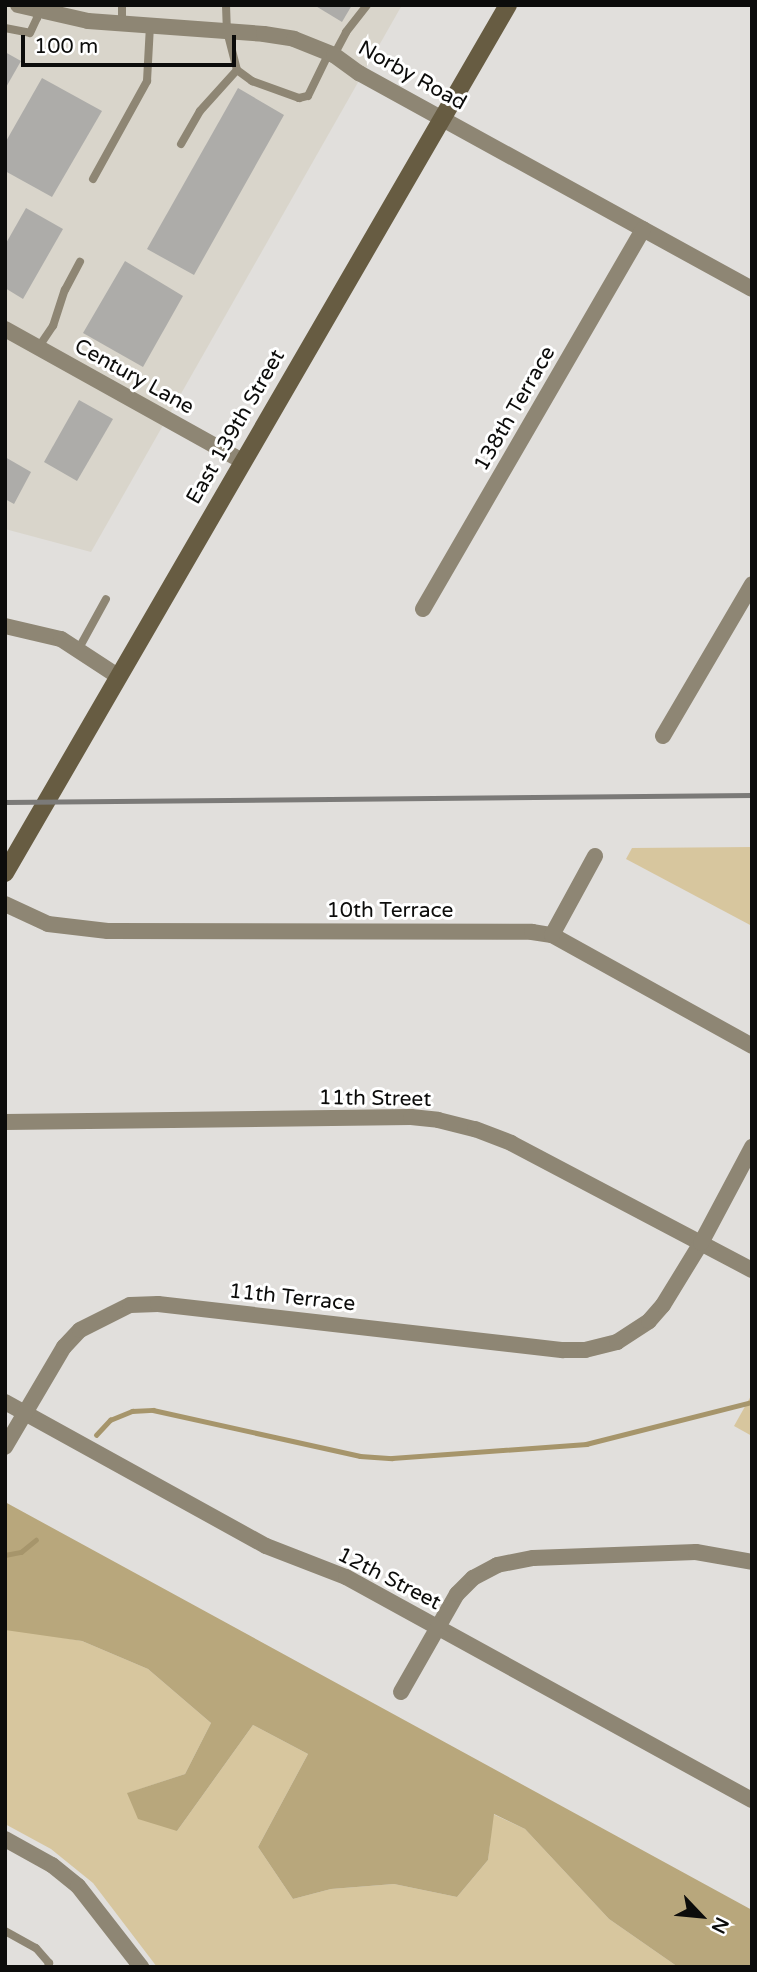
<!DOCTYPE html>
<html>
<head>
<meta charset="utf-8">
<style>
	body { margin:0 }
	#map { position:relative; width:757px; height:1972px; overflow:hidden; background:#e1dfdc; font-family:"Varela Round",sans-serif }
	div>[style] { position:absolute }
	.built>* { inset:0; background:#d9d5cb }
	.green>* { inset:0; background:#d7c69e }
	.forest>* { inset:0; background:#b8a77c }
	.stream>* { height:4.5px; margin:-2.25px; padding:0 2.25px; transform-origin:2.25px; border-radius:2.25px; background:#a6956b }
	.building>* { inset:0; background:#adaca9 }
	.lane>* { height:8px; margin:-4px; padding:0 4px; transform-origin:4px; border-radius:4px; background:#8e8674 }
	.street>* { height:16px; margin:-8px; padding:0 8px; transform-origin:8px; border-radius:8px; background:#8e8674 }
	.secondary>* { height:18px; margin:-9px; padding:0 9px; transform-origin:9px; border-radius:9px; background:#675c42 }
	.rail>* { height:4.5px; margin:-2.25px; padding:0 2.25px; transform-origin:2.25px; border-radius:2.25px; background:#7b7a78 }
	span { translate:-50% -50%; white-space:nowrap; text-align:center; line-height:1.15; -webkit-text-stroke:6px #fff; paint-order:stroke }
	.street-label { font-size:21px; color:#0c0c0b }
	.frame { position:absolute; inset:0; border:7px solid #0c0c0b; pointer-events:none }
	.north { position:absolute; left:666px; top:1881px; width:70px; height:70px; -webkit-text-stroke:5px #fff; paint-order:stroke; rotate:116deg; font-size:19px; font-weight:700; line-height:28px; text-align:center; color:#0c0c0b }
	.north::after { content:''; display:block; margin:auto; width:24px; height:32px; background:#0c0c0b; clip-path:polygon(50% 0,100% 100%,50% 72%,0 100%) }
	.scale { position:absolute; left:21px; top:35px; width:215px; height:32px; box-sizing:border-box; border:4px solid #0c0c0b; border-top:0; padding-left:9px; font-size:21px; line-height:24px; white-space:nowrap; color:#0c0c0b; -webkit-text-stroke:5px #fff; paint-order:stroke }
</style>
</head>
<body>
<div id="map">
	<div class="built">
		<div style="clip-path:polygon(5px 5px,402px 5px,91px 552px,5px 529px)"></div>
	</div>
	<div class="green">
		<div style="clip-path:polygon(752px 847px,752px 926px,626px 859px,632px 848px)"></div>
		<div style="clip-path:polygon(752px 1394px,752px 1436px,734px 1426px)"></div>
		<div style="clip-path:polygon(12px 1629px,82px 1641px,148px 1669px,211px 1723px,185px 1774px,128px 1793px,177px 1831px,253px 1725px,308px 1754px,258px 1847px,293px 1899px,331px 1889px,394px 1884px,457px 1897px,488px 1860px,493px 1814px,525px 1829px,609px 1919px,678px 1967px,157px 1967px,93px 1883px,51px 1849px,5px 1824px,5px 1630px)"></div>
	</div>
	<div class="forest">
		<div style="clip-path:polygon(5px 1502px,752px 1910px,752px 1967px,678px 1967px,609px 1919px,525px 1829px,494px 1814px,488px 1860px,457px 1897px,394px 1884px,331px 1889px,293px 1899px,258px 1847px,308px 1754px,253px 1725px,177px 1831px,138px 1819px,127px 1793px,185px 1774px,211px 1723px,148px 1669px,82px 1641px,5px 1630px)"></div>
	</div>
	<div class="stream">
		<div style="left:96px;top:1435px;width:21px;rotate:-47deg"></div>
		<div style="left:110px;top:1420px;width:24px;rotate:-22deg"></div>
		<div style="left:132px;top:1411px;width:21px;rotate:-3deg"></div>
		<div style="left:153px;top:1410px;width:212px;rotate:12.5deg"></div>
		<div style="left:360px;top:1456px;width:32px;rotate:4deg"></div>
		<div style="left:392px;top:1458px;width:195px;rotate:-4.1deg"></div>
		<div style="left:586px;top:1444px;width:171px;rotate:-14.2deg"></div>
		<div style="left:5px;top:1555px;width:16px;rotate:-11deg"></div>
		<div style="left:21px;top:1552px;width:19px;rotate:-39deg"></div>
	</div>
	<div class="building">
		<div style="clip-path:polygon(314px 5px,352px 5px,342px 22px)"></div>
		<div style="clip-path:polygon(5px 52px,21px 61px,5px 89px)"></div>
		<div style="clip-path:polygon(42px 78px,102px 111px,52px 197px,5px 171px,5px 143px)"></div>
		<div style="clip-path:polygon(238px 88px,284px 115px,194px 275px,147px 249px)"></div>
		<div style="clip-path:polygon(26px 208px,63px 229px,23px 299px,5px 288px,5px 245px)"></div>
		<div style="clip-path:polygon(125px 261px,183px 296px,143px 367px,83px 333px)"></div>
		<div style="clip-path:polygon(79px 400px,113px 419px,77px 481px,44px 462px)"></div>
		<div style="clip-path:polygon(5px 457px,31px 472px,14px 504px,5px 499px)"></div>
	</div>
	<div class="lane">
		<div style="left:122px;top:5px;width:19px;rotate:90deg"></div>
		<div style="left:226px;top:5px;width:26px;rotate:88deg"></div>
		<div style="left:227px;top:31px;width:40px;rotate:75.6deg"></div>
		<div style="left:237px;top:70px;width:19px;rotate:36deg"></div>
		<div style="left:252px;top:81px;width:50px;rotate:19.9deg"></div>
		<div style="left:299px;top:98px;width:9px;rotate:-13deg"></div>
		<div style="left:308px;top:96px;width:48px;rotate:-64deg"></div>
		<div style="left:5px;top:28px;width:25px;rotate:11deg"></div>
		<div style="left:30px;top:33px;width:17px;rotate:-65deg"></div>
		<div style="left:37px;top:18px;width:8px;rotate:-97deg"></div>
		<div style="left:334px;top:55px;width:26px;rotate:-62deg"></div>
		<div style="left:346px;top:32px;width:34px;rotate:-52deg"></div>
		<div style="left:181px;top:144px;width:38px;rotate:-60deg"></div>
		<div style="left:200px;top:111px;width:55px;rotate:-47.9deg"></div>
		<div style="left:93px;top:179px;width:112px;rotate:-61.1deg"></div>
		<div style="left:147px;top:81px;width:55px;rotate:-86.9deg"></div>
		<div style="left:38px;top:348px;width:27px;rotate:-56deg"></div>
		<div style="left:53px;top:326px;width:38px;rotate:-72deg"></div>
		<div style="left:65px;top:290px;width:32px;rotate:-62deg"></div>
		<div style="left:78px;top:650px;width:58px;rotate:-61.2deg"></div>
		<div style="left:5px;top:1931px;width:35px;rotate:29deg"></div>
		<div style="left:36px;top:1948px;width:20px;rotate:49deg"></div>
		<div style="left:49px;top:1963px;width:4px;rotate:104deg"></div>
	</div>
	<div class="street">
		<div style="left:18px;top:5px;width:72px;rotate:12.9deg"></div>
		<div style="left:88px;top:21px;width:176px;rotate:4.2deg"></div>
		<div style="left:264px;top:34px;width:30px;rotate:9deg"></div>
		<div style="left:294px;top:39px;width:43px;rotate:21.8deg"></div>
		<div style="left:334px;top:55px;width:31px;rotate:36deg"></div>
		<div style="left:359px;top:73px;width:448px;rotate:28.8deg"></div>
		<div style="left:5px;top:329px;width:271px;rotate:29.1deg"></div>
		<div style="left:423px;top:609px;width:439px;rotate:-59.9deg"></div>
		<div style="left:5px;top:626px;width:57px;rotate:13.1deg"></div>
		<div style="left:61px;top:639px;width:69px;rotate:33.2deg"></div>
		<div style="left:663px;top:736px;width:176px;rotate:-59.6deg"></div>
		<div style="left:5px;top:904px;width:47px;rotate:24.9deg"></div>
		<div style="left:48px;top:924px;width:60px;rotate:6.7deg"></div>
		<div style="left:108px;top:931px;width:424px;rotate:0.1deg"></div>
		<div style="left:532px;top:932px;width:20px;rotate:9deg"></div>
		<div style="left:552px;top:935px;width:229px;rotate:29deg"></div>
		<div style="left:552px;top:935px;width:90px;rotate:-61.4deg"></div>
		<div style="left:5px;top:1122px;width:406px;rotate:-0.7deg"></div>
		<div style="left:411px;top:1117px;width:27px;rotate:6deg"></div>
		<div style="left:438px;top:1120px;width:38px;rotate:14deg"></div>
		<div style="left:475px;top:1129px;width:39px;rotate:21deg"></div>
		<div style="left:511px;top:1143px;width:272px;rotate:27.8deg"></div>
		<div style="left:5px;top:1402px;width:298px;rotate:28.9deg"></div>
		<div style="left:266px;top:1546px;width:86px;rotate:21.2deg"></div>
		<div style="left:346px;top:1577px;width:463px;rotate:28.8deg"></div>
		<div style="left:5px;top:1447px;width:116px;rotate:-59.5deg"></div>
		<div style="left:64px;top:1347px;width:23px;rotate:-47deg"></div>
		<div style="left:80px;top:1330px;width:56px;rotate:-26.6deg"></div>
		<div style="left:130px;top:1305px;width:28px;rotate:-2deg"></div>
		<div style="left:158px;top:1304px;width:408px;rotate:6.5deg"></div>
		<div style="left:563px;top:1350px;width:22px"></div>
		<div style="left:585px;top:1350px;width:33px;rotate:-14deg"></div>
		<div style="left:617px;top:1342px;width:38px;rotate:-33deg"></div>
		<div style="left:649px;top:1321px;width:21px;rotate:-49deg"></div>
		<div style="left:663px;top:1305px;width:73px;rotate:-58.5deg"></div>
		<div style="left:701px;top:1243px;width:109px;rotate:-62deg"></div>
		<div style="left:401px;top:1692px;width:113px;rotate:-60.3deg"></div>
		<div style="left:457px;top:1594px;width:23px;rotate:-45deg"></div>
		<div style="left:473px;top:1578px;width:27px;rotate:-28deg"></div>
		<div style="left:497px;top:1565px;width:37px;rotate:-11deg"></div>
		<div style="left:533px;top:1558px;width:163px;rotate:-2.1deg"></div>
		<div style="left:696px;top:1552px;width:57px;rotate:10.1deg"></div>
		<div style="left:5px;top:1839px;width:54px;rotate:29deg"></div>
		<div style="left:52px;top:1865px;width:33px;rotate:39deg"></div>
		<div style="left:78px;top:1886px;width:103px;rotate:52.1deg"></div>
	</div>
	<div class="secondary">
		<div style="left:5px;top:873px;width:1003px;rotate:-59.91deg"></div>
	</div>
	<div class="rail">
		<div style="left:5px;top:802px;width:747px;rotate:-0.54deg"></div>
	</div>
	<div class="street-label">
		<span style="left:412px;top:76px;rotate:29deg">Norby Road</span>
		<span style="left:134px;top:377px;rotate:29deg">Century Lane</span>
		<span style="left:515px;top:409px;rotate:-60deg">138th Terrace</span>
		<span style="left:236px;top:427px;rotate:-60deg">East 139th Street</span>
		<span style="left:390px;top:911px">10th Terrace</span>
		<span style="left:375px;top:1099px;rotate:1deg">11th Street</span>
		<span style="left:292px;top:1298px;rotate:6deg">11th Terrace</span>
		<span style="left:389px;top:1579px;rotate:27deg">12th Street</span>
	</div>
	<div class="frame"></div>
	<div class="north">N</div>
	<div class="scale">100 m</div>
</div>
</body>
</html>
